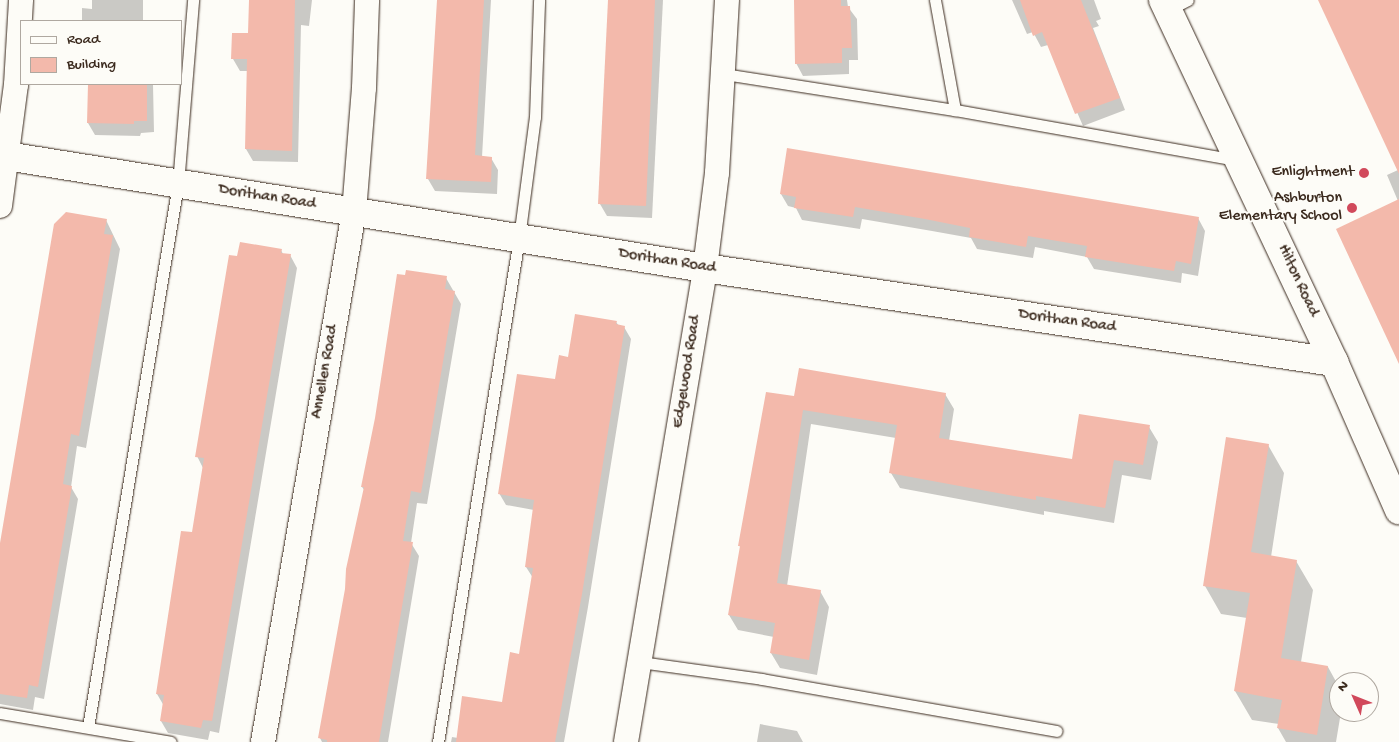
<!DOCTYPE html>
<html>
<head>
<meta charset="utf-8">
<style>
	body { margin:0 }
	#map { position:relative; width:1399px; height:742px; overflow:hidden; background:#fdfcf7; font-family:"Gochi Hand",sans-serif }
	div>[style] { position:absolute }
	.shadow>* { inset:0; background:#0003 }
	.building>* { inset:0; background:#f3b9ab }
	.roads { filter:drop-shadow(0 0 1px #3b2a1e) drop-shadow(0 0 1px #3b2a1e) }
	.service>* { height:11px; margin:-5.5px; padding:0 5.5px; transform-origin:5.5px; border-radius:5.5px; background:#fdfcf7 }
	.minor>* { height:24px; margin:-12px; padding:0 12px; transform-origin:12px; border-radius:12px; background:#fdfcf7 }
	.primary>* { height:28px; margin:-14px; padding:0 14px; transform-origin:14px; border-radius:14px; background:#fdfcf7 }
	.dots>* { width:14px; height:14px; translate:-50% -50%; box-sizing:border-box; border:2px solid #fdfcf7; border-radius:50% }
	span { translate:-50% -50%; white-space:nowrap; text-align:center; line-height:1.15; -webkit-text-stroke:4px #fdfcf7; paint-order:stroke }
	.poi-label { font-size:16px; color:#3b2a1e }
	.right { translate:-100% -50%; text-align:right }
	.street-label { font-size:16px; color:#3b2a1e }
	.legend { position:absolute; left:20px; top:20px; width:162px; height:65px; box-sizing:border-box; background:#fdfcf7; border:1px solid #afa8a0; margin:0; padding:6px 9px; list-style:none; font-size:15px; color:#3b2a1e }
	.legend li { display:flex; align-items:center; gap:10px; height:25px }
	.legend b { width:25px; border:1px solid #afa8a0 }
	.north { position:absolute; left:1329px; top:672px; width:50px; height:50px; box-sizing:border-box; background:#fdfcf7; border:1px solid #afa8a0; border-radius:50%; rotate:314deg; font-size:14px; font-weight:700; line-height:20px; text-align:center; color:#3b2a1e }
	.north::after { content:''; display:block; margin:auto; width:18px; height:22px; background:#d1495b; clip-path:polygon(50% 0,100% 100%,50% 72%,0 100%) }
</style>
</head>
<body>
<div id="map">
	<div class="shadow">
		<div style="clip-path:polygon(92px 0,143px 0,143px 21px,82px 21px,82px 8px,92px 9px)"></div>
		<div style="clip-path:polygon(250px 0,312px 0,309px 26px,301px 25px,298px 162px,253px 161px,246px 149px,248px 71px,240px 71px,233px 59px,249px 34px)"></div>
		<div style="clip-path:polygon(439px 0,491px 0,482px 157px,491px 158px,498px 170px,497px 194px,435px 191px,428px 179px)"></div>
		<div style="clip-path:polygon(610px 0,663px 0,652px 218px,607px 216px,600px 204px)"></div>
		<div style="clip-path:polygon(795px 0,847px 0,848px 7px,857px 19px,858px 60px,849px 60px,849px 74px,803px 76px,796px 63px)"></div>
		<div style="clip-path:polygon(1012px 0,1094px 0,1101px 19px,1096px 21px,1099px 26px,1093px 28px,1125px 110px,1083px 126px,1048px 45px,1041px 47px,1033px 32px,1027px 34px)"></div>
		<div style="clip-path:polygon(1334px 0,1399px 0,1399px 361px,1398px 201px,1387px 175px,1398px 170px)"></div>
		<div style="clip-path:polygon(89px 84px,153px 84px,154px 132px,141px 133px,140px 136px,95px 135px,88px 123px)"></div>
		<div style="clip-path:polygon(781px 194px,1198px 218px,1205px 231px,1198px 276px,1182px 273px,1181px 283px,1094px 269px,1087px 257px,1035px 247px,1033px 258px,977px 249px,971px 238px,932px 231px,862px 219px,860px 229px,802px 220px,796px 208px,788px 206px)"></div>
		<div style="clip-path:polygon(106px 220px,120px 249px,86px 448px,77px 446px,71px 487px,78px 499px,44px 699px,35px 697px,33px 710px,0 704px,0 551px)"></div>
		<div style="clip-path:polygon(281px 250px,283px 254px,290px 255px,297px 268px,219px 733px,210px 731px,208px 740px,168px 733px,161px 721px,164px 706px,157px 694px,193px 534px,203px 468px,197px 456px,238px 258px)"></div>
		<div style="clip-path:polygon(446px 278px,461px 304px,427px 504px,417px 503px,411px 543px,419px 556px,388px 742px,322px 742px,320px 738px,365px 491px,362px 487px)"></div>
		<div style="clip-path:polygon(616px 322px,619px 326px,624px 327px,631px 339px,588px 607px,564px 742px,451px 742px,452px 737px,458px 738px,503px 703px,520px 655px,533px 578px,526px 567px,534px 510px,506px 505px,499px 493px,556px 381px,569px 359px)"></div>
		<div style="clip-path:polygon(945px 394px,954px 409px,949px 441px,1074px 460px,1149px 427px,1158px 442px,1151px 480px,1122px 475px,1114px 523px,1044px 511px,1044px 515px,900px 488px,891px 473px,896px 438px,811px 424px,787px 586px,820px 591px,829px 607px,817px 675px,780px 668px,771px 653px,774px 637px,738px 630px,729px 615px,741px 549px,739px 545px,795px 398px)"></div>
		<div style="clip-path:polygon(1268px 445px,1284px 473px,1271px 557px,1296px 561px,1313px 590px,1301px 662px,1328px 667px,1339px 687px,1339px 712px,1341px 712px,1336px 742px,1286px 742px,1278px 728px,1279px 724px,1252px 720px,1235px 691px,1247px 618px,1221px 614px,1205px 586px)"></div>
		<div style="clip-path:polygon(760px 724px,797px 731px,803px 742px,757px 742px)"></div>
	</div>
	<div class="building">
		<div style="clip-path:polygon(249px 0,295px 0,292px 151px,245px 149px,247px 59px,231px 59px,232px 33px,248px 33px)"></div>
		<div style="clip-path:polygon(437px 0,484px 0,475px 155px,492px 157px,491px 182px,426px 179px)"></div>
		<div style="clip-path:polygon(608px 0,655px 0,646px 206px,598px 204px)"></div>
		<div style="clip-path:polygon(794px 0,841px 0,841px 6px,850px 6px,852px 48px,842px 48px,842px 63px,795px 64px)"></div>
		<div style="clip-path:polygon(1020px 0,1081px 0,1120px 98px,1075px 114px,1042px 32px,1033px 36px)"></div>
		<div style="clip-path:polygon(1318px 0,1399px 0,1399px 174px)"></div>
		<div style="clip-path:polygon(88px 84px,147px 84px,147px 121px,134px 121px,134px 124px,87px 123px)"></div>
		<div style="clip-path:polygon(787px 148px,1199px 217px,1191px 264px,1176px 261px,1174px 271px,1085px 257px,1087px 246px,1028px 236px,1026px 247px,969px 237px,970px 228px,925px 219px,855px 207px,853px 217px,794px 208px,796px 197px,780px 194px)"></div>
		<div style="clip-path:polygon(1399px 199px,1399px 364px,1336px 229px)"></div>
		<div style="clip-path:polygon(66px 212px,107px 219px,104px 234px,113px 235px,79px 436px,71px 434px,63px 484px,72px 486px,38px 687px,29px 685px,27px 698px,0 694px,0 543px,54px 224px)"></div>
		<div style="clip-path:polygon(240px 242px,282px 249px,281px 253px,291px 254px,212px 721px,203px 720px,201px 728px,160px 721px,164px 695px,156px 694px,181px 531px,192px 532px,204px 458px,195px 457px,229px 255px,237px 256px)"></div>
		<div style="clip-path:polygon(406px 270px,447px 276px,445px 289px,455px 291px,448px 332px,421px 493px,411px 491px,403px 541px,413px 542px,379px 742px,327px 742px,327px 740px,318px 738px,345px 589px,346px 569px,364px 487px,361px 487px,375px 418px,397px 274px,405px 275px)"></div>
		<div style="clip-path:polygon(575px 314px,617px 321px,616px 324px,625px 326px,582px 594px,555px 742px,456px 742px,462px 696px,502px 702px,510px 652px,519px 654px,533px 568px,525px 567px,534px 500px,498px 494px,517px 374px,555px 379px,559px 355px,568px 357px)"></div>
		<div style="clip-path:polygon(799px 368px,946px 393px,939px 438px,1072px 459px,1079px 414px,1150px 425px,1143px 465px,1114px 460px,1105px 508px,1036px 496px,1036px 500px,889px 473px,897px 425px,803px 410px,777px 583px,821px 590px,809px 660px,770px 653px,775px 623px,728px 615px,740px 546px,738px 546px,766px 392px,794px 396px)"></div>
		<div style="clip-path:polygon(1226px 437px,1269px 444px,1251px 552px,1297px 560px,1281px 658px,1328px 666px,1317px 735px,1277px 728px,1282px 700px,1234px 691px,1250px 593px,1203px 586px)"></div>
	</div>
	<div class="roads">
		<div class="service">
			<div style="left:935px;top:0;width:112px;rotate:79.7deg"></div>
			<div style="left:1168px;top:10px;width:22px;rotate:-27deg"></div>
			<div style="left:724px;top:74px;width:234px;rotate:8.9deg"></div>
			<div style="left:955px;top:110px;width:285px;rotate:10.1deg"></div>
			<div style="left:640px;top:662px;width:123px;rotate:7.9deg"></div>
			<div style="left:762px;top:679px;width:299px;rotate:10deg"></div>
			<div style="left:0;top:713px;width:173px;rotate:9.6deg"></div>
			<div style="left:88px;top:727px;width:550px;rotate:-80.59deg"></div>
			<div style="left:178px;top:184px;width:185px;rotate:-85.3deg"></div>
			<div style="left:438px;top:742px;width:510px;rotate:-80.87deg"></div>
			<div style="left:519px;top:238px;width:122px;rotate:-82.5deg"></div>
			<div style="left:535px;top:117px;width:117px;rotate:-88deg"></div>
		</div>
		<div class="minor">
			<div style="left:0;top:206px;width:122px;rotate:-82.5deg"></div>
			<div style="left:16px;top:85px;width:85px;rotate:-86.6deg"></div>
			<div style="left:263px;top:742px;width:538px;rotate:-80.26deg"></div>
			<div style="left:354px;top:212px;width:124px;rotate:-85.4deg"></div>
			<div style="left:364px;top:88px;width:88px;rotate:-88deg"></div>
			<div style="left:626px;top:742px;width:481px;rotate:-80.5deg"></div>
			<div style="left:705px;top:268px;width:96px;rotate:-82.8deg"></div>
			<div style="left:717px;top:173px;width:173px;rotate:-86.7deg"></div>
		</div>
		<div class="primary">
			<div style="left:1163px;top:0;width:400px;rotate:64.7deg"></div>
			<div style="left:1334px;top:362px;width:162px;rotate:66.3deg"></div>
			<div style="left:0;top:155px;width:714px;rotate:9.11deg"></div>
			<div style="left:705px;top:268px;width:636px;rotate:8.5deg"></div>
		</div>
	</div>
	<div class="dots">
		<div style="left:1364px;top:173px;background:#d1495b"></div>
		<div style="left:1352px;top:208px;background:#d1495b"></div>
	</div>
	<div class="poi-label">
		<span class="right" style="left:1354px;top:173px">Enlightment</span>
		<span class="right" style="left:1342px;top:208px">Ashburton<br>Elementary School</span>
	</div>
	<div class="street-label">
		<span style="left:267px;top:198px;rotate:9deg">Dorithan Road</span>
		<span style="left:667px;top:262px;rotate:9deg">Dorithan Road</span>
		<span style="left:1297px;top:281px;rotate:65deg">Hilton Road</span>
		<span style="left:1067px;top:322px;rotate:8deg">Dorithan Road</span>
		<span style="left:326px;top:372px;rotate:-80deg">Annellen Road</span>
		<span style="left:688px;top:372px;rotate:-81deg">Edgewood Road</span>
	</div>
	<ul class="legend">
	<li><b style="height:6px;background:#fdfcf7"></b>Road</li>
	<li><b style="height:14px;background:#f3b9ab"></b>Building</li>
	</ul>
	<div class="north">N</div>
</div>
</body>
</html>
